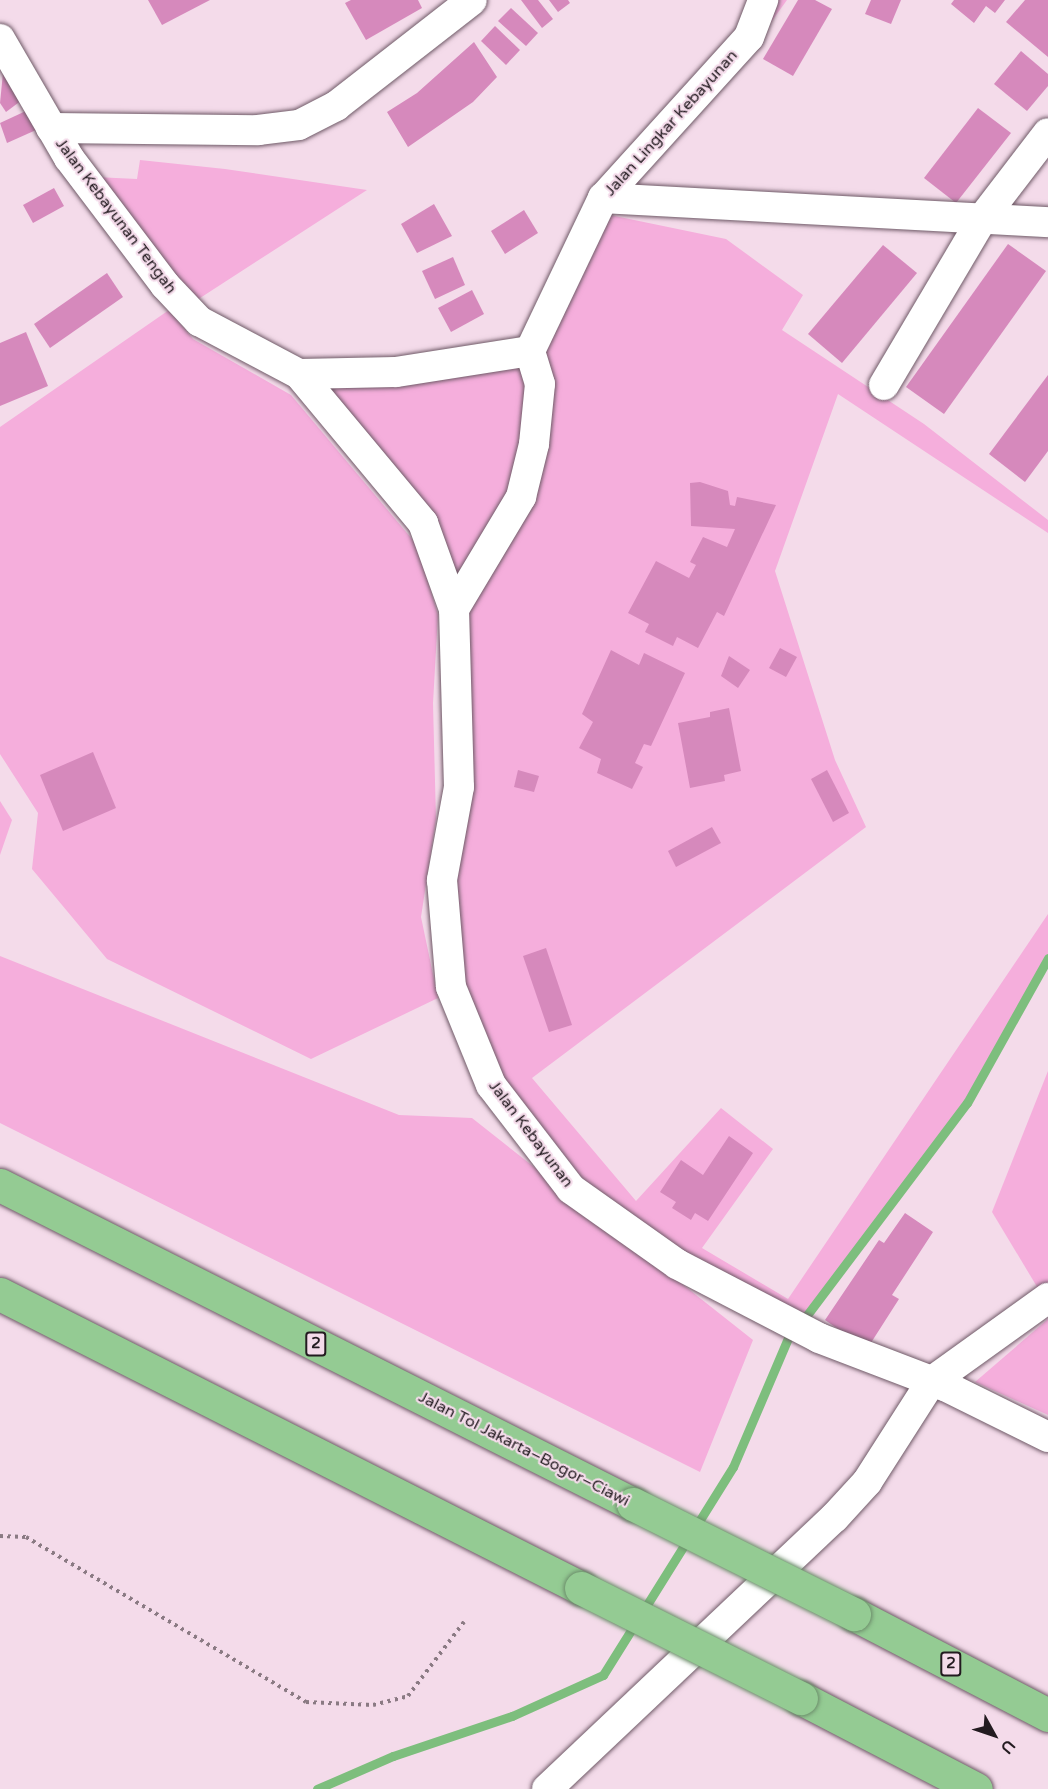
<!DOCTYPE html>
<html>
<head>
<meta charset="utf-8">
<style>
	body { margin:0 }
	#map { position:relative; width:1048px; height:1789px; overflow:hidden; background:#f4dbea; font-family:"Varela Round",sans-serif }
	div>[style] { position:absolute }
	.green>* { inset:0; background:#f5aedc }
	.stream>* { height:9px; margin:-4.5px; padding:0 4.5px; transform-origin:4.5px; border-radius:4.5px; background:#7dbe7d }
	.building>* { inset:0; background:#d689bc }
	.path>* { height:4px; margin-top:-2px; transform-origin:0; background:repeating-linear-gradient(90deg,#8a7a83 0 3px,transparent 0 7.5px) }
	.roads { filter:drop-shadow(0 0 2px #6f5a67) drop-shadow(0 0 2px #6f5a67) }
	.minor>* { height:30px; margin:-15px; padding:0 15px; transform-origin:15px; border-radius:15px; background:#fff }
	.highway>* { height:33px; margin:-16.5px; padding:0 16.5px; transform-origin:16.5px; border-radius:16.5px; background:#94cb93 }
	.bridges { filter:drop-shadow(0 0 2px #6c8d6b) drop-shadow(0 0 2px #6c8d6b) }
	.highway-bridge>* { height:33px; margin:-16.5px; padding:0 16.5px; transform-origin:16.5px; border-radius:16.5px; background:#94cb93 }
	span { translate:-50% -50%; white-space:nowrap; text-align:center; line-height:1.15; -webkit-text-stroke:4.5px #f4dbea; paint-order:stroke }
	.shield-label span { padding:2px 4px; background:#f4dbea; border:2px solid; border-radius:4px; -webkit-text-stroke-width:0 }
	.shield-label { font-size:15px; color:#231b20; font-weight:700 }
	.street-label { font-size:16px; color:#231b20 }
	.north { position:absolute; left:964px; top:1705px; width:60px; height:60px; -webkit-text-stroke:4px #f4dbea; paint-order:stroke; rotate:130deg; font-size:16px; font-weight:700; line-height:24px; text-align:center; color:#231b20 }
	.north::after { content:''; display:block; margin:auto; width:21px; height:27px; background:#231b20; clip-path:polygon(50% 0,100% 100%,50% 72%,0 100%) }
</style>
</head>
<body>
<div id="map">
	<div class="green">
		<div style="clip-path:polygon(763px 0,787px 0,754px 46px,610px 215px,726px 239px,803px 295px,782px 330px,924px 424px,1048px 520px,1048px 533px,838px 394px,775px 571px,835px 760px,866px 827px,532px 1078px,636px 1201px,721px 1108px,773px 1149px,702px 1248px,788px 1299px,1048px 914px,1048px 958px,967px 1103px,807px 1315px,791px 1331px,571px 1189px,491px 1085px,451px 987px,458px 696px,423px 523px,299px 374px,530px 351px,603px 198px)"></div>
		<div style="clip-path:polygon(140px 160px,225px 169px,367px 190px,197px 300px,95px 177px,137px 179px)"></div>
		<div style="clip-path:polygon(169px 310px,193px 339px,291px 395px,417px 545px,438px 615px,433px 703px,436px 819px,421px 917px,438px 998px,311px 1059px,107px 959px,32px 869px,38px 813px,0 754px,0 427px)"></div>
		<div style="clip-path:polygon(0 801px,12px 820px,0 855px)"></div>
		<div style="clip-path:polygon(0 956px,399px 1115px,472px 1118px,753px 1340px,700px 1472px,0 1123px)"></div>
		<div style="clip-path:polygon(1048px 1071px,1048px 1298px,1045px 1300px,992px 1212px)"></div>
		<div style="clip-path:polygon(1048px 1319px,1048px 1415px,975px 1382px)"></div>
	</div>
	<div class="stream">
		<div style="left:317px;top:1789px;width:83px;rotate:-23.5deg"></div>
		<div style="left:393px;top:1756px;width:126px;rotate:-18.6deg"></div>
		<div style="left:512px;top:1716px;width:100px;rotate:-24.3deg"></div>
		<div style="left:603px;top:1675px;width:245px;rotate:-58deg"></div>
		<div style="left:733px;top:1467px;width:148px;rotate:-66.9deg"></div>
		<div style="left:791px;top:1331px;width:23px;rotate:-45deg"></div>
		<div style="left:807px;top:1315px;width:266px;rotate:-53deg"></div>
		<div style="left:967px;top:1103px;width:166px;rotate:-60.8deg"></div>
	</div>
	<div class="building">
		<div style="clip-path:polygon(148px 0,210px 0,162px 25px)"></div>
		<div style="clip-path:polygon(351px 0,418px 0,422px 8px,366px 40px,345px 3px)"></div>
		<div style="clip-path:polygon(521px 0,538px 0,553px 19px,542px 28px)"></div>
		<div style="clip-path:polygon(549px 0,568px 0,570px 3px,558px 12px)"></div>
		<div style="clip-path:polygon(798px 0,815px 0,832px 9px,793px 76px,763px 59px)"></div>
		<div style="clip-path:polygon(871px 0,901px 0,891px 24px,865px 14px)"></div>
		<div style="clip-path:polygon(954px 0,1005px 0,995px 13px,986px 6px,974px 23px,951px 4px)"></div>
		<div style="clip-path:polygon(1025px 0,1048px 0,1048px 57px,1006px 22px)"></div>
		<div style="clip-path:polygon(511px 8px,538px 33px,526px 46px,498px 21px)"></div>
		<div style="clip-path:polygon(495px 26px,520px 50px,506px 65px,481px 41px)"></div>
		<div style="clip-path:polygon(474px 42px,497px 77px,473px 102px,408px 147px,387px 112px,417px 93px)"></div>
		<div style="clip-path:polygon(1021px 51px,1048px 74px,1048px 86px,1027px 111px,994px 84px)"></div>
		<div style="clip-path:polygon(3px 73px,22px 100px,6px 112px,0 103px)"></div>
		<div style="clip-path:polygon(978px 108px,1011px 133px,956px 203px,924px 178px)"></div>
		<div style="clip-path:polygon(28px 110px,36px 130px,7px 143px,0 123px)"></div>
		<div style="clip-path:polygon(54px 188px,64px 206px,33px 223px,23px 205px)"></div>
		<div style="clip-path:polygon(434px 204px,452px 236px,417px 253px,401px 224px)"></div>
		<div style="clip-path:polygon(524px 210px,538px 233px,505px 254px,491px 231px)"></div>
		<div style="clip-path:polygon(1008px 244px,1046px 271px,944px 414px,906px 387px)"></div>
		<div style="clip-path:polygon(883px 245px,917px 273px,842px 363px,808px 334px)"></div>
		<div style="clip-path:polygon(453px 257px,465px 285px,435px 299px,422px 271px)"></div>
		<div style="clip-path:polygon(107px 273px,123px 297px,50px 348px,34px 324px)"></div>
		<div style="clip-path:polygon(472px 290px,484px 314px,451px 332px,438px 308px)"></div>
		<div style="clip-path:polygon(26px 332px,48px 386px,0 406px,0 343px)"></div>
		<div style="clip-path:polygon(1048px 375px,1048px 451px,1025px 482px,989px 454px)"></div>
		<div style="clip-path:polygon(700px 482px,728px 491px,730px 505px,735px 506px,737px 497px,776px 505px,724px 616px,717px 612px,698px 648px,677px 637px,673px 646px,645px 632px,649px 624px,628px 613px,656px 561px,689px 578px,696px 565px,690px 562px,703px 537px,727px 547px,735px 529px,691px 526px,690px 483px)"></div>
		<div style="clip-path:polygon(780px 648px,797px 657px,786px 677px,769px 668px)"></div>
		<div style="clip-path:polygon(611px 650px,639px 665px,644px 653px,685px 673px,651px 746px,644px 744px,635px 763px,643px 767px,632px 789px,597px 773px,601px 759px,579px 748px,593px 722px,582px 714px)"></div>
		<div style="clip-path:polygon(729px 656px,750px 670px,738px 688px,721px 676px)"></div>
		<div style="clip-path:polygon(729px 708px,741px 771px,724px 775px,725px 781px,690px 788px,678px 723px,710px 717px,710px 712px)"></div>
		<div style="clip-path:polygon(93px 752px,116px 808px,63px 831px,40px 775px)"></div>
		<div style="clip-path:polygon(518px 770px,539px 776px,534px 792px,514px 787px)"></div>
		<div style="clip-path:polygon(827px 770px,849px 813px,833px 822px,811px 779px)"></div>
		<div style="clip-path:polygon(712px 827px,721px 843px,676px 867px,668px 851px)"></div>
		<div style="clip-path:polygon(546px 948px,572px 1025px,549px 1032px,523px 956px)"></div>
		<div style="clip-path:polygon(729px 1136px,753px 1153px,708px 1221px,695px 1213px,691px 1220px,672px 1208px,676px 1202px,660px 1192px,681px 1160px,703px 1175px)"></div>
		<div style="clip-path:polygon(905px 1213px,933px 1232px,892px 1295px,899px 1299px,867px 1349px,825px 1320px,879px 1240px,884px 1243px)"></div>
	</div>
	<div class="path">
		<div style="left:0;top:1536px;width:26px;rotate:2deg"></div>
		<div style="left:26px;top:1537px;width:325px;rotate:30.5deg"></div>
		<div style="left:306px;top:1702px;width:67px;rotate:2.6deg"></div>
		<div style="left:373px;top:1705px;width:36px;rotate:-14deg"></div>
		<div style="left:408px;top:1696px;width:93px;rotate:-52.9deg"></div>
	</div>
	<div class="roads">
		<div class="minor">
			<div style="left:0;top:39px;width:138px;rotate:59.9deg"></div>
			<div style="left:69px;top:158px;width:159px;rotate:52.9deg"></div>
			<div style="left:165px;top:285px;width:50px;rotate:46.6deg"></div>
			<div style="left:199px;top:321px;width:113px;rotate:27.9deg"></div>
			<div style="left:299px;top:374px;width:194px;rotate:50.2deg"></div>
			<div style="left:423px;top:523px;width:91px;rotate:70.2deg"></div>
			<div style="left:454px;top:609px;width:178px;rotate:88.4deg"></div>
			<div style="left:459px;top:787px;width:95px;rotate:100.4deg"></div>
			<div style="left:442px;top:880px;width:107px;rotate:85.2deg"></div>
			<div style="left:451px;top:987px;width:106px;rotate:67.8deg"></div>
			<div style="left:491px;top:1085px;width:131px;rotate:52.4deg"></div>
			<div style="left:571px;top:1189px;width:130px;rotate:35.3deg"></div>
			<div style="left:677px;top:1264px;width:160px;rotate:27.5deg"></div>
			<div style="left:819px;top:1338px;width:135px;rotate:20.9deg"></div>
			<div style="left:945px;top:1386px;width:115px;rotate:26.3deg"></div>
			<div style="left:51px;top:128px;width:207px;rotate:0.6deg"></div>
			<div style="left:258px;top:130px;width:41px;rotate:-7deg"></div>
			<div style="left:299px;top:125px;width:42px;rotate:-27.2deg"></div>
			<div style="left:336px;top:106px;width:172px;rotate:-37.9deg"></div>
			<div style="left:603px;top:198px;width:446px;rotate:3.1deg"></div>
			<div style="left:299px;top:374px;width:97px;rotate:-1.2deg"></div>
			<div style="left:396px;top:372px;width:136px;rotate:-8.9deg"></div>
			<div style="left:884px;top:385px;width:193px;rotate:-59.4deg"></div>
			<div style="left:982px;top:219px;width:108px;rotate:-52.5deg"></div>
			<div style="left:454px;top:609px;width:131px;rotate:-59.1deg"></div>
			<div style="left:521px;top:497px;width:55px;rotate:-76.2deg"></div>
			<div style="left:534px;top:444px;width:60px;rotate:-84.3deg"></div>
			<div style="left:540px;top:384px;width:34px;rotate:-107deg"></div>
			<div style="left:530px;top:351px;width:170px;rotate:-64.5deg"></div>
			<div style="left:603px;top:198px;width:217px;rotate:-47.8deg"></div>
			<div style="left:749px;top:37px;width:40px;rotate:-69deg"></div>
			<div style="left:547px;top:1789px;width:395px;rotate:-43.4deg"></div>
			<div style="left:834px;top:1518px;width:49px;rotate:-47.5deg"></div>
			<div style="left:867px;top:1482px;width:119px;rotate:-57.4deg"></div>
			<div style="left:931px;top:1382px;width:144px;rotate:-35.7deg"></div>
		</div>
		<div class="highway">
			<div style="left:0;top:1185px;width:709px;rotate:26.75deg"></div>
			<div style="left:0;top:1294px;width:651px;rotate:26.84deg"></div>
			<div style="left:854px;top:1614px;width:219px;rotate:27.5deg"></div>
			<div style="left:801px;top:1698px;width:197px;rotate:27.5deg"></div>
		</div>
	</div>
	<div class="bridges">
		<div class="highway-bridge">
			<div style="left:633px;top:1504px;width:247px;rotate:26.5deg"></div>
			<div style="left:581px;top:1588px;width:246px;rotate:26.6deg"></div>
		</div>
	</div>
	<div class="shield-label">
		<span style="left:316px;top:1344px">2</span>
		<span style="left:951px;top:1664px">2</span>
	</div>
	<div class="street-label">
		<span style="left:671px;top:123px;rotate:-48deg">Jalan Lingkar Kebayunan</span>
		<span style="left:116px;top:216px;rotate:53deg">Jalan Kebayunan Tengah</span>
		<span style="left:531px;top:1134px;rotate:53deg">Jalan Kebayunan</span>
		<span style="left:524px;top:1449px;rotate:27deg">Jalan Tol Jakarta–Bogor–Ciawi</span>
	</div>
	<div class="north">U</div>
</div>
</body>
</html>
